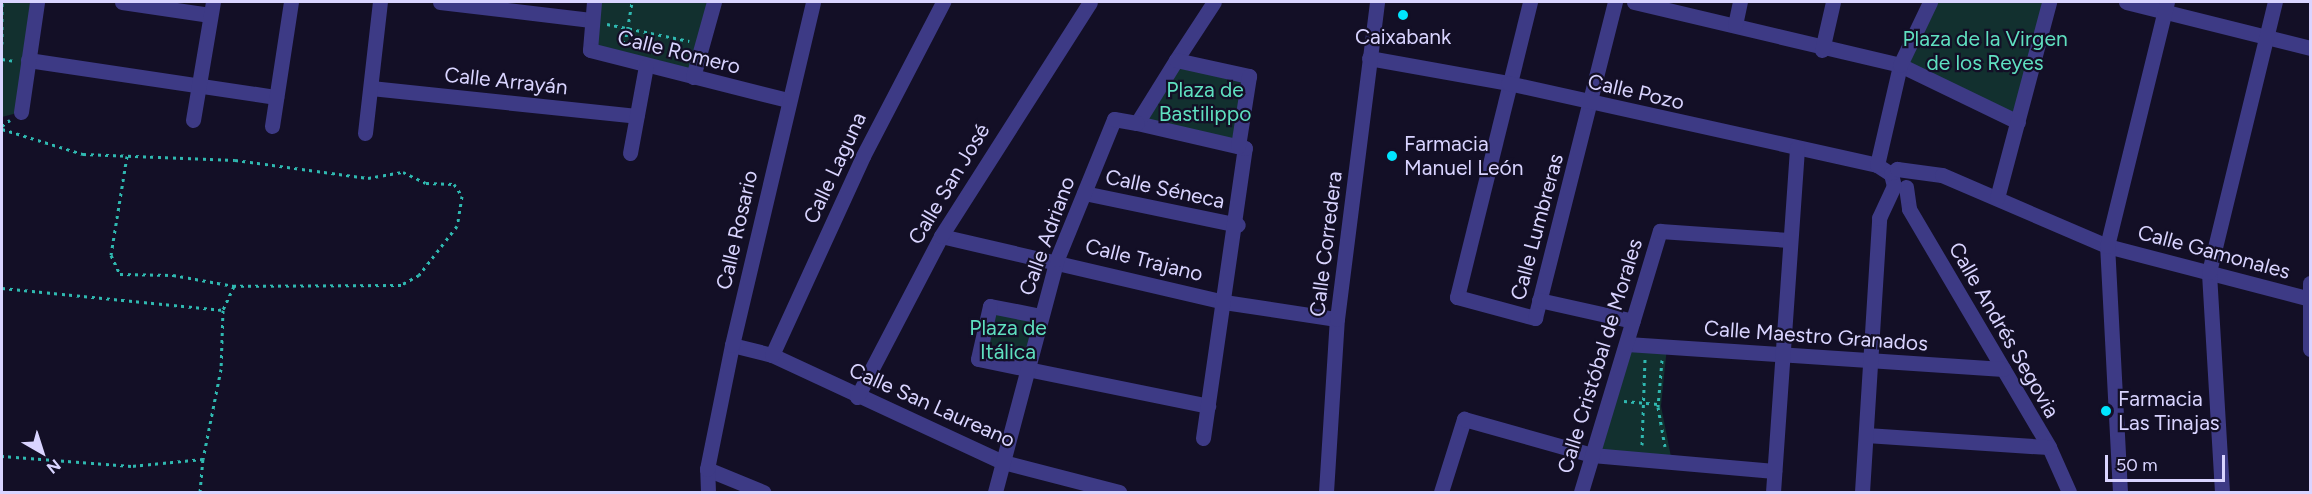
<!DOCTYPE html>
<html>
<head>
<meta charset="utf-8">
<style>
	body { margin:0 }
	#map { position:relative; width:2312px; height:494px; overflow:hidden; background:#130f26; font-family:Figtree,sans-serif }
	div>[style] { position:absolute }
	.green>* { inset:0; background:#12302f }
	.path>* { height:3px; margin-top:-1.5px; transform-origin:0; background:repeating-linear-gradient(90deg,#2fb8b0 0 3px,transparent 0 7.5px) }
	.minor>* { height:15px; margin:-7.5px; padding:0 7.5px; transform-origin:7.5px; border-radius:7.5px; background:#3d3a85 }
	.dots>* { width:16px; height:16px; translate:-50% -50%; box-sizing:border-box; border:3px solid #130f26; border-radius:50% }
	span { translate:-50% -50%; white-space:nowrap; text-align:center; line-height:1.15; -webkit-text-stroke:4.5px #130f26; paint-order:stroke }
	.poi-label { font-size:21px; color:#d9d4ff }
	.left { translate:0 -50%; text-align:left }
	.park-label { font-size:21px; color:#5fe0c0 }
	.street-label { font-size:21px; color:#d9d4ff }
	.frame { position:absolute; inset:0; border:3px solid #d9d4ff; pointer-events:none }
	.north { position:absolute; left:12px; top:422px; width:60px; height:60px; -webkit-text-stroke:4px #130f26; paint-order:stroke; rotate:141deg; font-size:16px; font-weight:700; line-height:24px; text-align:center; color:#d9d4ff }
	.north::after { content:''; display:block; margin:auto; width:21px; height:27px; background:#d9d4ff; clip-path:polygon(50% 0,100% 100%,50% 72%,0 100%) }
	.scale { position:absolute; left:2105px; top:455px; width:120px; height:27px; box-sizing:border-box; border:3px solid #d9d4ff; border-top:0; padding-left:8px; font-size:18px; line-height:21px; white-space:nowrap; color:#d9d4ff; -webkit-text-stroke:4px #130f26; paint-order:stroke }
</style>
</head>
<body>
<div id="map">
	<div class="green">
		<div style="clip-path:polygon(2px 2px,37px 2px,21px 112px,2px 117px)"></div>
		<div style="clip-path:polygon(594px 2px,714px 2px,693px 77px,590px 50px)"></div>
		<div style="clip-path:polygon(1930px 2px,2049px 2px,2018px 122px,1900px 65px)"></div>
		<div style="clip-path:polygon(1176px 60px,1249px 76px,1238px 146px,1137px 123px)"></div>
		<div style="clip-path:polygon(990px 306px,1041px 316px,1026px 372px,978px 359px)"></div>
		<div style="clip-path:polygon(1627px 344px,1667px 347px,1661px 406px,1672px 462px,1592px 455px)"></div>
	</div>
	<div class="path">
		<div style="left:607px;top:24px;width:84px;rotate:11.7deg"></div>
		<div style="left:2px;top:44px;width:42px;rotate:-90deg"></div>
		<div style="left:625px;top:44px;width:43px;rotate:-80.5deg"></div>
		<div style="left:2px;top:59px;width:12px;rotate:9deg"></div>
		<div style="left:2px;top:126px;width:10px;rotate:-37deg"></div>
		<div style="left:2px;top:129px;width:85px;rotate:17.2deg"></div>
		<div style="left:83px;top:154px;width:152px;rotate:2.3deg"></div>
		<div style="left:235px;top:160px;width:134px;rotate:7.7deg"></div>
		<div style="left:368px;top:178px;width:36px;rotate:-10deg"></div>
		<div style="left:403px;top:172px;width:25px;rotate:26deg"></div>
		<div style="left:426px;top:183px;width:28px;rotate:2deg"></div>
		<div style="left:454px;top:184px;width:14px;rotate:56deg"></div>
		<div style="left:462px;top:196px;width:30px;rotate:99deg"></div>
		<div style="left:457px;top:226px;width:62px;rotate:127.8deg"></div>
		<div style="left:419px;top:275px;width:21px;rotate:151deg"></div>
		<div style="left:401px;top:285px;width:167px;rotate:179.7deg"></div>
		<div style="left:234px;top:286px;width:26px;rotate:115deg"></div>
		<div style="left:223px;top:310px;width:59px;rotate:91.9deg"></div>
		<div style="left:221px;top:369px;width:92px;rotate:101.3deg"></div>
		<div style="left:203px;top:459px;width:72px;rotate:174.4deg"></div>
		<div style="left:131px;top:466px;width:129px;rotate:-175.6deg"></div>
		<div style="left:127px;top:156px;width:100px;rotate:99.2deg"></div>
		<div style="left:111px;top:255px;width:21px;rotate:65deg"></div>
		<div style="left:120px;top:274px;width:53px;rotate:1.1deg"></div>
		<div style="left:173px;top:275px;width:62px;rotate:10.2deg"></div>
		<div style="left:2px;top:288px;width:222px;rotate:5.7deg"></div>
		<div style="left:1662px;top:360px;width:47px;rotate:94.9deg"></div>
		<div style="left:1658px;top:407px;width:40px;rotate:80deg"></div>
		<div style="left:1624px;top:401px;width:34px;rotate:5deg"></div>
		<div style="left:1642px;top:445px;width:86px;rotate:-88deg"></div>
		<div style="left:200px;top:492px;width:33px;rotate:-85deg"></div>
	</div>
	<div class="minor">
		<div style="left:122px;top:2px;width:89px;rotate:8.4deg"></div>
		<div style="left:440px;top:2px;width:152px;rotate:6.8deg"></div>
		<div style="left:594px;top:2px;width:48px;rotate:94.8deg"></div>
		<div style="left:590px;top:50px;width:204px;rotate:14.2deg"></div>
		<div style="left:1530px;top:2px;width:304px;rotate:103.9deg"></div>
		<div style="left:1457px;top:297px;width:81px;rotate:15.1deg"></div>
		<div style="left:1535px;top:318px;width:326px;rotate:-75.8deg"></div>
		<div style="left:1634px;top:2px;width:273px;rotate:13.3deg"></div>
		<div style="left:1900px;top:65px;width:131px;rotate:25.8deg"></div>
		<div style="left:2126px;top:2px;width:190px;rotate:14deg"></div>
		<div style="left:1735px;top:25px;width:24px;rotate:-78deg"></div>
		<div style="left:1822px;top:50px;width:49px;rotate:-77.1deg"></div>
		<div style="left:1369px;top:58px;width:141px;rotate:10.2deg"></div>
		<div style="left:1508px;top:83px;width:378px;rotate:12.5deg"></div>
		<div style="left:1877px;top:165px;width:17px;rotate:33deg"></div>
		<div style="left:28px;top:60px;width:251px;rotate:8.5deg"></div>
		<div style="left:1176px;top:60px;width:69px;rotate:-56.8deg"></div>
		<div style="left:693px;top:77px;width:78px;rotate:-74.4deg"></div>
		<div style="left:371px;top:88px;width:267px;rotate:6deg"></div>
		<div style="left:21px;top:112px;width:111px;rotate:-81.7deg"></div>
		<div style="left:193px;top:120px;width:120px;rotate:-80.4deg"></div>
		<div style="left:272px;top:126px;width:125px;rotate:-81.3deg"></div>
		<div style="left:365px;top:133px;width:132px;rotate:-83.5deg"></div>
		<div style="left:630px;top:153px;width:88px;rotate:-79.6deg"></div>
		<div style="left:1877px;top:165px;width:103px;rotate:-77deg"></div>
		<div style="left:1900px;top:65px;width:70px;rotate:-64.5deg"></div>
		<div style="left:1894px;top:186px;width:12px;rotate:-104deg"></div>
		<div style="left:1891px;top:174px;width:8px;rotate:-40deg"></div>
		<div style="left:1897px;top:169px;width:45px;rotate:7.6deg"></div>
		<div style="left:1942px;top:175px;width:180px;rotate:23.3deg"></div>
		<div style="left:2107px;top:246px;width:210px;rotate:14.6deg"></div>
		<div style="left:1906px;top:187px;width:22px;rotate:82deg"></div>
		<div style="left:1909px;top:209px;width:276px;rotate:59.5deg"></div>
		<div style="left:2049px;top:447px;width:49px;rotate:66deg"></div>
		<div style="left:1084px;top:193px;width:157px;rotate:11.7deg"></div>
		<div style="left:1997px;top:198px;width:203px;rotate:-75.1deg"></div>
		<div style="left:941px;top:236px;width:291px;rotate:13.1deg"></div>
		<div style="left:1224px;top:302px;width:114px;rotate:8.6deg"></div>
		<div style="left:2310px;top:283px;width:66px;rotate:90deg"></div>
		<div style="left:1539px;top:300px;width:96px;rotate:12.6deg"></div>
		<div style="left:1041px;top:316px;width:52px;rotate:-168.9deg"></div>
		<div style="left:990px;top:306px;width:54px;rotate:102.8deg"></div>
		<div style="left:978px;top:359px;width:235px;rotate:11.5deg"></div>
		<div style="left:1627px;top:344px;width:377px;rotate:3.8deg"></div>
		<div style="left:732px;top:345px;width:41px;rotate:14deg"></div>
		<div style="left:772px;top:355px;width:255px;rotate:24.9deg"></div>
		<div style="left:1003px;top:462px;width:120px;rotate:14.5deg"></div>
		<div style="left:772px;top:355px;width:219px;rotate:-65.4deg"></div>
		<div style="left:863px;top:156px;width:174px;rotate:-62.5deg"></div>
		<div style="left:857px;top:397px;width:182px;rotate:-62.4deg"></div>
		<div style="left:941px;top:236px;width:277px;rotate:-57.5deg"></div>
		<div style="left:1866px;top:435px;width:183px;rotate:3.8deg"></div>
		<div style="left:1203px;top:438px;width:293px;rotate:-81.8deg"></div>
		<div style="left:1245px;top:148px;width:111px;rotate:-167deg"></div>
		<div style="left:1137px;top:123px;width:74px;rotate:-58.2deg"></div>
		<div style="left:1176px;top:60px;width:75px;rotate:12.4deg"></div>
		<div style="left:1249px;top:76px;width:71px;rotate:98.9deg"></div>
		<div style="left:707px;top:469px;width:61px;rotate:22.3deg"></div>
		<div style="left:708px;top:492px;width:23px;rotate:-92deg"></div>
		<div style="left:707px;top:469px;width:126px;rotate:-78.6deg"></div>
		<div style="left:732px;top:345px;width:352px;rotate:-76.7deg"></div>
		<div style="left:995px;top:492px;width:241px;rotate:-75.1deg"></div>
		<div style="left:1057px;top:259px;width:151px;rotate:-67.8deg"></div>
		<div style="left:1114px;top:119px;width:23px;rotate:10deg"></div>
		<div style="left:1326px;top:492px;width:173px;rotate:-86.4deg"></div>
		<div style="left:1337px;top:319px;width:320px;rotate:-82.8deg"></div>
		<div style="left:1441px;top:492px;width:77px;rotate:-72.5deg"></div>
		<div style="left:1464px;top:419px;width:133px;rotate:15.7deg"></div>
		<div style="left:1592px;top:455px;width:183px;rotate:5deg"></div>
		<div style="left:1581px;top:492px;width:273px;rotate:-73.2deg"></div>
		<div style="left:1660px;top:231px;width:129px;rotate:4deg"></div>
		<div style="left:1773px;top:492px;width:345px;rotate:-86deg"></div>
		<div style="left:1862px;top:492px;width:275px;rotate:-86.4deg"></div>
		<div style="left:1879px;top:218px;width:35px;rotate:-65deg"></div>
		<div style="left:2120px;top:492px;width:246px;rotate:-93deg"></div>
		<div style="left:2107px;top:246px;width:251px;rotate:-76.2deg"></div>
		<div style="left:2222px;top:492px;width:220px;rotate:-93.4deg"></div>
		<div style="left:2209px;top:272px;width:278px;rotate:-76.3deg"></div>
	</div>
	<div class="dots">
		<div style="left:1403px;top:15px;background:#00e5ff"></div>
		<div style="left:1392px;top:156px;background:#00e5ff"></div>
		<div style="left:2106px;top:411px;background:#00e5ff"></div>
	</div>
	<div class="poi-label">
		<span style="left:1403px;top:37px">Caixabank</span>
		<span class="left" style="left:1404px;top:156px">Farmacia<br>Manuel León</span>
		<span class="left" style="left:2118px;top:411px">Farmacia<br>Las Tinajas</span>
	</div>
	<div class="park-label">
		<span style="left:1985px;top:51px">Plaza de la Virgen<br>de los Reyes</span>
		<span style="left:1205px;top:102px">Plaza de<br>Bastilippo</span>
		<span style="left:1008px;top:340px">Plaza de<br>Itálica</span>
	</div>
	<div class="street-label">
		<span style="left:679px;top:52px;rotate:14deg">Calle Romero</span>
		<span style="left:506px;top:81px;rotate:6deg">Calle Arrayán</span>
		<span style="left:1636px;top:92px;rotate:13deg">Calle Pozo</span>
		<span style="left:835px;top:168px;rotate:-65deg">Calle Laguna</span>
		<span style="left:949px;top:184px;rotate:-59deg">Calle San José</span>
		<span style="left:1165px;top:189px;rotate:12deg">Calle Séneca</span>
		<span style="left:1537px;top:227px;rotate:-75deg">Calle Lumbreras</span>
		<span style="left:737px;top:230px;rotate:-77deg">Calle Rosario</span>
		<span style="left:1047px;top:236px;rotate:-70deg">Calle Adriano</span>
		<span style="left:1326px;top:244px;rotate:-83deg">Calle Corredera</span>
		<span style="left:2214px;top:252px;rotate:15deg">Calle Gamonales</span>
		<span style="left:1144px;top:260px;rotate:14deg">Calle Trajano</span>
		<span style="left:2004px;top:330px;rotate:60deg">Calle Andrés Segovia</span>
		<span style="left:1816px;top:336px;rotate:4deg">Calle Maestro Granados</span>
		<span style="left:1600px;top:356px;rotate:-73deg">Calle Cristóbal de Morales</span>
		<span style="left:932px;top:405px;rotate:24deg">Calle San Laureano</span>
	</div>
	<div class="frame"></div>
	<div class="north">N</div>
	<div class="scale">50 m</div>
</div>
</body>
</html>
